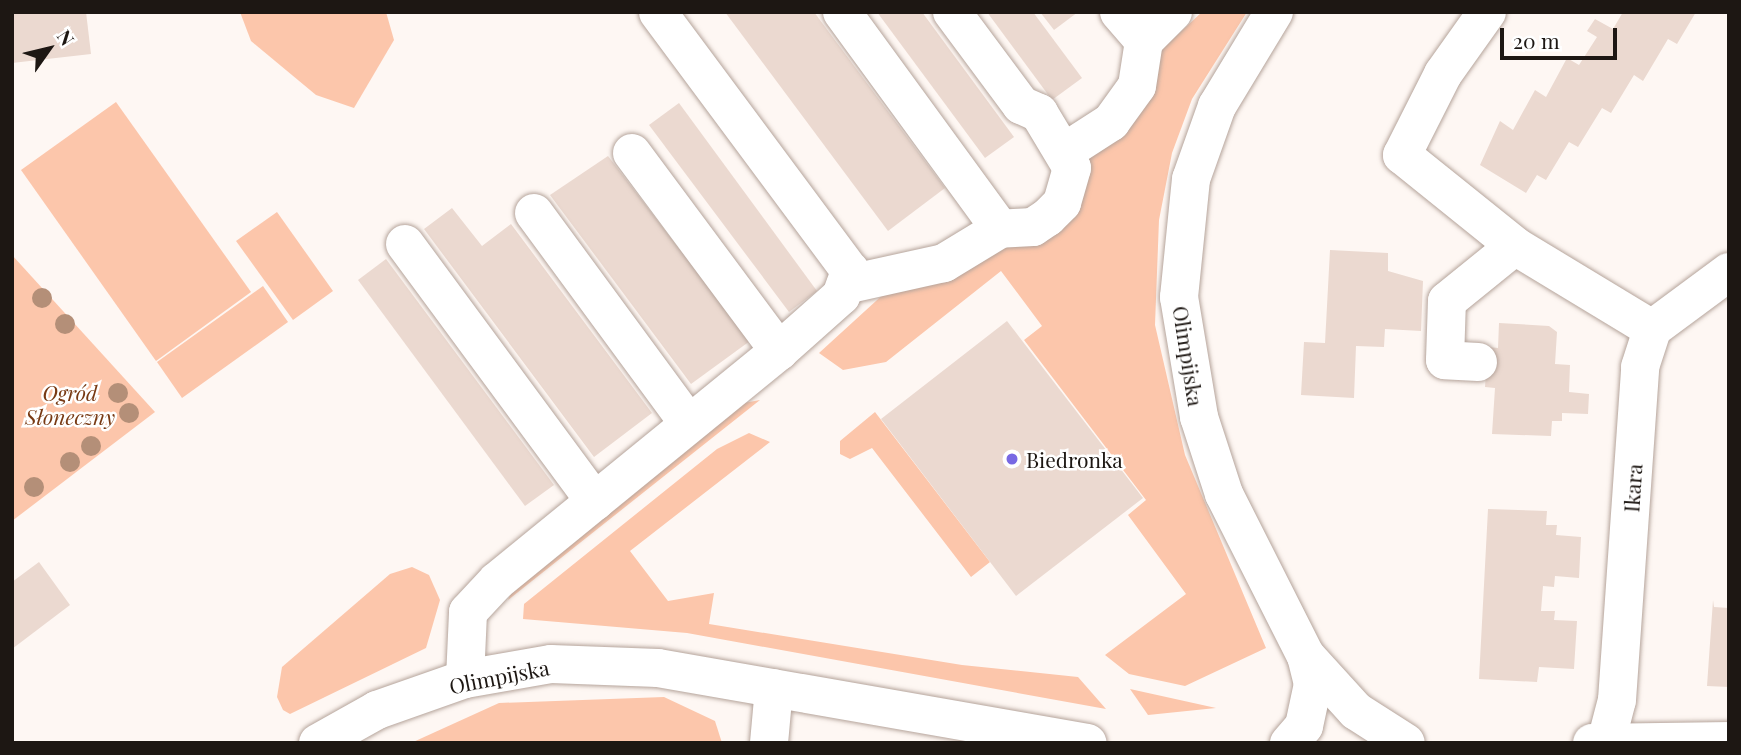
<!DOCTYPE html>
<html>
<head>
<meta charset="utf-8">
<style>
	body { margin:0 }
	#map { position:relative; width:1741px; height:755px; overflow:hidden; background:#fef7f3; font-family:"Playfair Display",serif }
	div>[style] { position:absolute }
	.green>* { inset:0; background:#fcc6ab }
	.building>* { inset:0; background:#ebd9d0 }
	.roads { filter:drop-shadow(0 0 2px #b5a49b) drop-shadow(0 0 2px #b5a49b) }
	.minor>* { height:38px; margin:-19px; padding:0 19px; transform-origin:19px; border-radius:19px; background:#fff }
	.trees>* { width:20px; height:20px; margin:-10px; border-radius:50%; background:#b48f78 }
	.dots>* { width:19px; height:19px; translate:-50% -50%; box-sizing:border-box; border:4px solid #fff; border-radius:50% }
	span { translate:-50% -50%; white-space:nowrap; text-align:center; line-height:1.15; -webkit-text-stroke:5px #fff; paint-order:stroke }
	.street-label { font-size:21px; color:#1d1713 }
	.park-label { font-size:21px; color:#783a14; font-style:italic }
	.poi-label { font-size:21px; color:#1d1713 }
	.left { translate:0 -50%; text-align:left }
	.frame { position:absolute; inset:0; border:14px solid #1d1713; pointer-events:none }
	.north { position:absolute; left:14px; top:14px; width:70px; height:70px; -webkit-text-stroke:5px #fff; paint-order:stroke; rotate:56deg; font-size:19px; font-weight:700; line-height:28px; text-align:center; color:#1d1713 }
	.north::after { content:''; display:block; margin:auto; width:24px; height:32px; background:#1d1713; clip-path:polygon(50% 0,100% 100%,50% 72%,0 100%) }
	.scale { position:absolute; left:1500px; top:28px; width:117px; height:32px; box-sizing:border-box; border:4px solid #1d1713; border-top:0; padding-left:9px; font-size:21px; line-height:24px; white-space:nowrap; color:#1d1713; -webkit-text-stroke:5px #fff; paint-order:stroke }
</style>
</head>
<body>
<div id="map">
	<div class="green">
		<div style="clip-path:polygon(240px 12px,386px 12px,394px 40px,354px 108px,316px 95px,251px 41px)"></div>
		<div style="clip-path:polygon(1202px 12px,1247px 12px,1192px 99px,1172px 153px,1159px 220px,1155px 325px,1185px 455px,1266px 648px,1185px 686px,1129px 674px,1105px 655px,1186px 594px,1128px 515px,1146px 500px,1024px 340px,1042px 326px,1001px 271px,886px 362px,843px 370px,819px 353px,888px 290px,994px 246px,1084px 160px,1159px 52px)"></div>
		<div style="clip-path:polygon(116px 102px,251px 292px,156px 361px,21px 170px)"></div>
		<div style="clip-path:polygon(277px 212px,333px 291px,293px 320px,236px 241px)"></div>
		<div style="clip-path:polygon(12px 255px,155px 412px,12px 521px)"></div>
		<div style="clip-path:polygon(263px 286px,288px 322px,182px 398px,157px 362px)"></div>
		<div style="clip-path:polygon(760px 400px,644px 492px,508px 600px,513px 588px,744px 403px)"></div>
		<div style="clip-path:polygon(875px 412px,990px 562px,971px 577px,872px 448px,850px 459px,840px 454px,840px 441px)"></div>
		<div style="clip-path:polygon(749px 433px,770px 442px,630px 551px,668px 601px,714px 593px,709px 624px,962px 665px,1078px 677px,1106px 709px,687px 633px,523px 619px,524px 604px,717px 449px)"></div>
		<div style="clip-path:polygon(412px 567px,429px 575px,440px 600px,426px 648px,290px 714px,283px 710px,277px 697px,282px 667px,390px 574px)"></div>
		<div style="clip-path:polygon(1130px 689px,1216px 708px,1148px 715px)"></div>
		<div style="clip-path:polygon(664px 697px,715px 721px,722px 743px,411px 743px,499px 703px)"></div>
	</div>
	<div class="building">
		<div style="clip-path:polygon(12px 12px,86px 12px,91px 54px,12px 63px)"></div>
		<div style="clip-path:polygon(725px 12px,814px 12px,945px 188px,888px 231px)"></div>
		<div style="clip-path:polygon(877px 12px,922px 12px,1014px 137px,985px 158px)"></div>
		<div style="clip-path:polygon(987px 12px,1033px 12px,1082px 78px,1052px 100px)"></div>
		<div style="clip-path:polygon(1040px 12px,1078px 12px,1054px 30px)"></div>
		<div style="clip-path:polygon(1623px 12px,1696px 12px,1677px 44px,1668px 39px,1643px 81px,1634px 75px,1611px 113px,1602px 108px,1578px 147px,1569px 142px,1546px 180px,1537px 175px,1526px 193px,1480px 165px,1500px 121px,1513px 130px,1535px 90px,1546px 97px,1567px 58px,1579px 65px,1597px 37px,1587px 31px,1595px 19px,1613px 29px)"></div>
		<div style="clip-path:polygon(679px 103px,817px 291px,789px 312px,649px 125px)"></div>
		<div style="clip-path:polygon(608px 156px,750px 341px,691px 384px,550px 195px)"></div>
		<div style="clip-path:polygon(452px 208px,482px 246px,511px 224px,652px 413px,594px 457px,424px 229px)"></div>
		<div style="clip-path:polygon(1330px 250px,1388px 253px,1388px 271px,1423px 281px,1421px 331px,1385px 329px,1384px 347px,1356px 346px,1354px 398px,1301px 395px,1304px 342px,1325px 343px)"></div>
		<div style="clip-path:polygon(386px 259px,554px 485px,525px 506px,358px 280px)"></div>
		<div style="clip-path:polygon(1007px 321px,1143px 498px,1016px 596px,881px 419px)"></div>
		<div style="clip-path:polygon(1499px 323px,1549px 326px,1557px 332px,1555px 364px,1570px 365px,1569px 392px,1589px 394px,1588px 414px,1562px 413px,1562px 421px,1552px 421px,1551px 436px,1492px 434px,1495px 388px,1485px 387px,1488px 347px,1498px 348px)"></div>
		<div style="clip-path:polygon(1488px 509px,1547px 511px,1546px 525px,1557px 525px,1556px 535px,1581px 537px,1579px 578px,1555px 576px,1554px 587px,1543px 586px,1541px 611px,1555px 611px,1554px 620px,1577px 621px,1574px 669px,1539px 667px,1537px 682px,1479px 679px)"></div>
		<div style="clip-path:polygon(39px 562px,70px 605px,12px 649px,12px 582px)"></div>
		<div style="clip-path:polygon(1713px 600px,1714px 607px,1729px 608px,1729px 687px,1707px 686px)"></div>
	</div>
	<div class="roads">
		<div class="minor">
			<div style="left:842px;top:12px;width:268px;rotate:53.9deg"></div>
			<div style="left:1000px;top:229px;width:66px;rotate:148.7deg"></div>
			<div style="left:944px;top:263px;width:101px;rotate:167.5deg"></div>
			<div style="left:952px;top:12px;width:116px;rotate:53.4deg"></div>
			<div style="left:1021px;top:105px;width:20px;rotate:24deg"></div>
			<div style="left:1039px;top:113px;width:64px;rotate:59deg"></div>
			<div style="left:1072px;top:168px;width:36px;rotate:106deg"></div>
			<div style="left:1062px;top:203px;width:20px;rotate:135deg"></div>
			<div style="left:1048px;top:217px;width:18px;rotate:146deg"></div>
			<div style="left:1033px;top:227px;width:33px;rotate:177deg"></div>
			<div style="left:1274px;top:12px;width:110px;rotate:121.2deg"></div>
			<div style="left:1217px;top:106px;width:77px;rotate:109.6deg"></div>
			<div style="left:1191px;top:179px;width:119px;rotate:95.8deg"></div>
			<div style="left:1179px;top:297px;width:122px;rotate:80.5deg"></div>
			<div style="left:1199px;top:417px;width:81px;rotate:72deg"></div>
			<div style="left:1224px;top:494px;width:182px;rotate:63.2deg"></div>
			<div style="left:1306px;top:656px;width:29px;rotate:76deg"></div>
			<div style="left:1313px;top:684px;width:43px;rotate:102.1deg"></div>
			<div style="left:1304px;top:726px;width:23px;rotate:131deg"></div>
			<div style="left:1487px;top:12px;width:76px;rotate:125.4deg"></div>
			<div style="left:1443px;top:74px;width:91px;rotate:116.8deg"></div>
			<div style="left:1402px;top:155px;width:145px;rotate:38.8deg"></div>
			<div style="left:1515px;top:246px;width:160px;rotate:31.2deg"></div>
			<div style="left:1144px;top:41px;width:41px;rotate:-45deg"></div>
			<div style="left:1066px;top:151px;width:54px;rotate:-32.8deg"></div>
			<div style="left:1111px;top:122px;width:44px;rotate:-54.2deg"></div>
			<div style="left:1137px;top:86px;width:46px;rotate:-81.2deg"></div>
			<div style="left:1144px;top:41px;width:38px;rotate:-131deg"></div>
			<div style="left:632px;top:153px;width:247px;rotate:53.4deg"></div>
			<div style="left:534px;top:213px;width:260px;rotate:53.7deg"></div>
			<div style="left:405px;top:244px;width:320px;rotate:53.6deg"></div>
			<div style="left:1478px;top:362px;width:33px;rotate:-177deg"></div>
			<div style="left:1445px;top:360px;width:59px;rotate:-88.1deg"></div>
			<div style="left:1447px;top:301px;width:87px;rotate:-39deg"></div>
			<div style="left:1306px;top:656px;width:74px;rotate:47.7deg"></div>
			<div style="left:1356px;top:711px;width:59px;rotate:32.6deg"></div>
			<div style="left:465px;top:679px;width:67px;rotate:-87.4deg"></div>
			<div style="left:468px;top:612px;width:42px;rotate:-46.9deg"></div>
			<div style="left:497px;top:581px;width:364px;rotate:-39.2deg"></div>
			<div style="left:779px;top:351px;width:83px;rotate:-41.6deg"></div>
			<div style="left:841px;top:296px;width:27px;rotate:-70deg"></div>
			<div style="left:850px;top:271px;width:322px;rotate:-126.6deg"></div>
			<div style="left:1606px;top:742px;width:43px;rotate:-75.3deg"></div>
			<div style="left:1617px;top:700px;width:334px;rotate:-86deg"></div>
			<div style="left:1640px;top:367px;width:40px;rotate:-72deg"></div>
			<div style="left:1652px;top:329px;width:96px;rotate:-36.5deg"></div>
			<div style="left:318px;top:743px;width:68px;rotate:-29.2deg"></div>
			<div style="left:377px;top:710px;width:93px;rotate:-19.4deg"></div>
			<div style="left:465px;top:679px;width:87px;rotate:-9.9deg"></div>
			<div style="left:551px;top:664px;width:107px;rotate:2.1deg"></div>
			<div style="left:658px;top:668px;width:436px;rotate:9.9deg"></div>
			<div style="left:769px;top:743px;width:55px;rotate:-84.8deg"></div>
			<div style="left:1592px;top:743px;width:137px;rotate:-0.8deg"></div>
		</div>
	</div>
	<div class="trees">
		<div style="left:42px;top:298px"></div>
		<div style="left:65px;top:324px"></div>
		<div style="left:118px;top:393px"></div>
		<div style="left:129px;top:413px"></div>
		<div style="left:91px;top:446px"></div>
		<div style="left:70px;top:462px"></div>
		<div style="left:34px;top:487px"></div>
	</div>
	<div class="dots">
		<div style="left:1012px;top:459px;background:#7868e3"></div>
	</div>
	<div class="street-label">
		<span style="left:1189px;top:356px;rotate:81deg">Olimpijska</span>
		<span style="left:1632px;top:488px;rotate:-86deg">Ikara</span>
		<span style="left:499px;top:676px;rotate:-11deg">Olimpijska</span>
	</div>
	<div class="park-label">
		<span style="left:70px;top:404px">Ogród<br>Słoneczny</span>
	</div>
	<div class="poi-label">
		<span class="left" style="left:1026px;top:459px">Biedronka</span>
	</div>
	<div class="frame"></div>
	<div class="north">N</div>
	<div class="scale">20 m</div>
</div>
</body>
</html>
